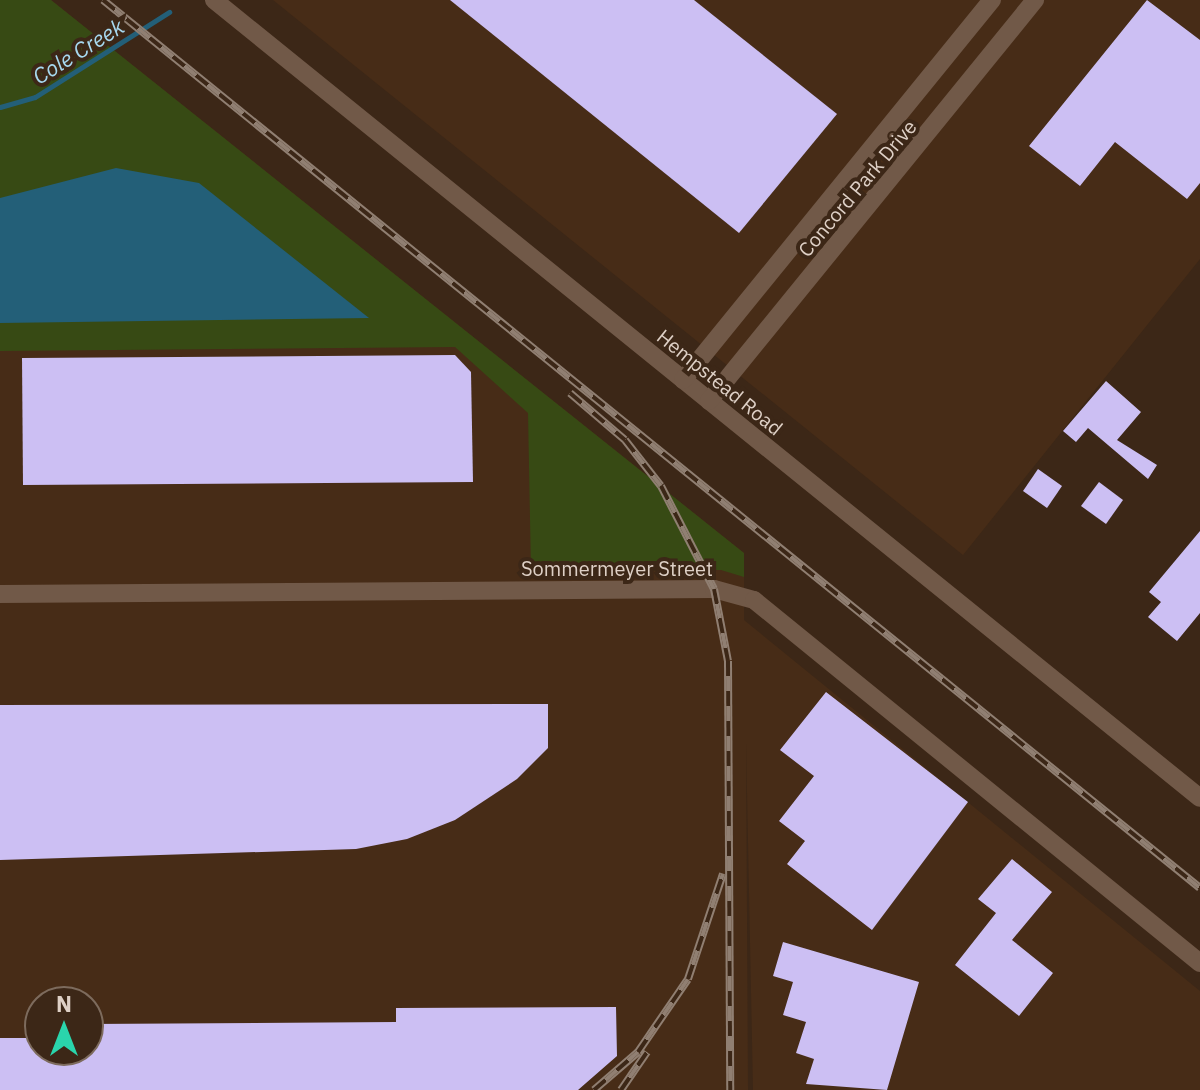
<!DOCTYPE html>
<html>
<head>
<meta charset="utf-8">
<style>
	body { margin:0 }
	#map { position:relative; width:1200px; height:1090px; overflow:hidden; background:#3c2717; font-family:"IBM Plex Sans",sans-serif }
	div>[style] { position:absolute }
	.built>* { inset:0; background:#472c17 }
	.green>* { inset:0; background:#374a14 }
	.water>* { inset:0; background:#235f78 }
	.stream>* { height:5px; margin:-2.5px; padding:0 2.5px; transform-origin:2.5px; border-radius:2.5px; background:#235f78 }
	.building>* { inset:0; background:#ccbff3 }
	.secondary>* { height:18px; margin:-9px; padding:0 9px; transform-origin:9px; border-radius:9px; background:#715948 }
	.rail>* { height:8px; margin-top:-4px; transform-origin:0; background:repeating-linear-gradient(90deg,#3c2717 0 15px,#907f72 0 30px); box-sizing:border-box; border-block:2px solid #907f72 }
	span { translate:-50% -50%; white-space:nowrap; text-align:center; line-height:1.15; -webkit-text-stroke:8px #3c2717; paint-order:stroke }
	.street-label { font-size:20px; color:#ded0c6 }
	.water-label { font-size:22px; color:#a7d8ef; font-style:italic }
	.north { position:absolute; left:24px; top:986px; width:80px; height:80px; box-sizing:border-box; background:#3c2717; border:2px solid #7d6b5d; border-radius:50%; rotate:0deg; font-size:22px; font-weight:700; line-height:32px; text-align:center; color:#ded0c6 }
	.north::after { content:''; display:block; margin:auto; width:28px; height:36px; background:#2ad5ac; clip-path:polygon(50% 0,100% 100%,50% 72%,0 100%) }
</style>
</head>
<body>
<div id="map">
	<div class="built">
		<div style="clip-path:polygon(evenodd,0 0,51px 0,744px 553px,744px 620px,1200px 991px,1200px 1090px,753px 1090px,746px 742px,748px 1090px,0 1090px,0 0,40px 1002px,88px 1002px,88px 1050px,40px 1050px,40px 1002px)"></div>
		<div style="clip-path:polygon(273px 0,1200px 0,1200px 259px,963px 555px)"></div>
	</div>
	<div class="green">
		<div style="clip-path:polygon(0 0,51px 0,744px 553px,744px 577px,721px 570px,531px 571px,528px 413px,455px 347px,0 351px)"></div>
	</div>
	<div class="water">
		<div style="clip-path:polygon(116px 168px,199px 183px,369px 318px,0 323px,0 198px)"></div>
	</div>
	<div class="stream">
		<div style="left:0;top:107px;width:36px;rotate:-16deg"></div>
		<div style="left:35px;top:97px;width:159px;rotate:-32.4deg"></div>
	</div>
	<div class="building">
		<div style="clip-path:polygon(450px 0,694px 0,837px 114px,739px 233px)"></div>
		<div style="clip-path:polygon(1147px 0,1200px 40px,1200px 183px,1187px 199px,1115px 142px,1080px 186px,1029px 146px)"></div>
		<div style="clip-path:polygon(455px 355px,471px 372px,473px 482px,23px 485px,22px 358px)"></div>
		<div style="clip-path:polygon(1106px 381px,1141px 412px,1117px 440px,1157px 465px,1148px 479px,1088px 428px,1076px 442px,1063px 431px)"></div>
		<div style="clip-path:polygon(1038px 469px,1062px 486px,1047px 508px,1023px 491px)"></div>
		<div style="clip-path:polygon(1099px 482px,1123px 500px,1106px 524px,1081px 506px)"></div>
		<div style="clip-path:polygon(1200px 531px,1200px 613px,1177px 641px,1148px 617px,1161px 602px,1149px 592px)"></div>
		<div style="clip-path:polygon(826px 692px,968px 802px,872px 930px,787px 864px,805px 841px,779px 821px,814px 776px,780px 750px)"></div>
		<div style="clip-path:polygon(548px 704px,548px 748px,517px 779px,455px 820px,407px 839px,356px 849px,0 860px,0 705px)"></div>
		<div style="clip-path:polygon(1012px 859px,1052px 892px,1012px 940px,1053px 973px,1019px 1016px,955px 965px,996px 913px,978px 899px)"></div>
		<div style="clip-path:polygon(783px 942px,919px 982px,887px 1090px,806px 1084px,814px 1059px,796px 1053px,806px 1022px,783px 1015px,793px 982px,773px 976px)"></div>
		<div style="clip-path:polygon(616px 1007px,617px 1056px,578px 1090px,0 1090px,0 1038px,40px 1038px,40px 1050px,88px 1050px,88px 1024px,396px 1022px,396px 1008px)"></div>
	</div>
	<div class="secondary">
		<div style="left:214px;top:0;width:1268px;rotate:38.98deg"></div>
		<div style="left:683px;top:380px;width:490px;rotate:-50.9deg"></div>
		<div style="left:709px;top:401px;width:517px;rotate:-50.89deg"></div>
		<div style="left:0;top:594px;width:714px;rotate:-0.4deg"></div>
		<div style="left:714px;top:589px;width:41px;rotate:15.4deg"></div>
		<div style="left:754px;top:600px;width:575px;rotate:39.14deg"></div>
	</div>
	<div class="rail">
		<div style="left:103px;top:0;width:1411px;rotate:38.99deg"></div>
		<div style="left:570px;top:393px;width:72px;rotate:40.5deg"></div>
		<div style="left:625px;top:440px;width:58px;rotate:52deg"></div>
		<div style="left:661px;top:486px;width:116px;rotate:62.8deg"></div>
		<div style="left:714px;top:589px;width:73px;rotate:79deg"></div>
		<div style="left:728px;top:661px;width:429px;rotate:89.7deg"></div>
		<div style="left:594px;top:1090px;width:58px;rotate:-40.8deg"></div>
		<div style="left:638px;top:1052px;width:88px;rotate:-55.6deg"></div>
		<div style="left:688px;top:979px;width:111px;rotate:-71.6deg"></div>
		<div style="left:621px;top:1090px;width:46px;rotate:-55.6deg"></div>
	</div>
	<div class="street-label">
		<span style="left:857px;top:188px;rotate:-50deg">Concord Park Drive</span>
		<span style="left:720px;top:382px;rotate:39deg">Hempstead Road</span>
		<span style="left:617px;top:568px">Sommermeyer Street</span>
	</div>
	<div class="water-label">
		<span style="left:78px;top:51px;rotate:-32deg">Cole Creek</span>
	</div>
	<div class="north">N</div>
</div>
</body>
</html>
